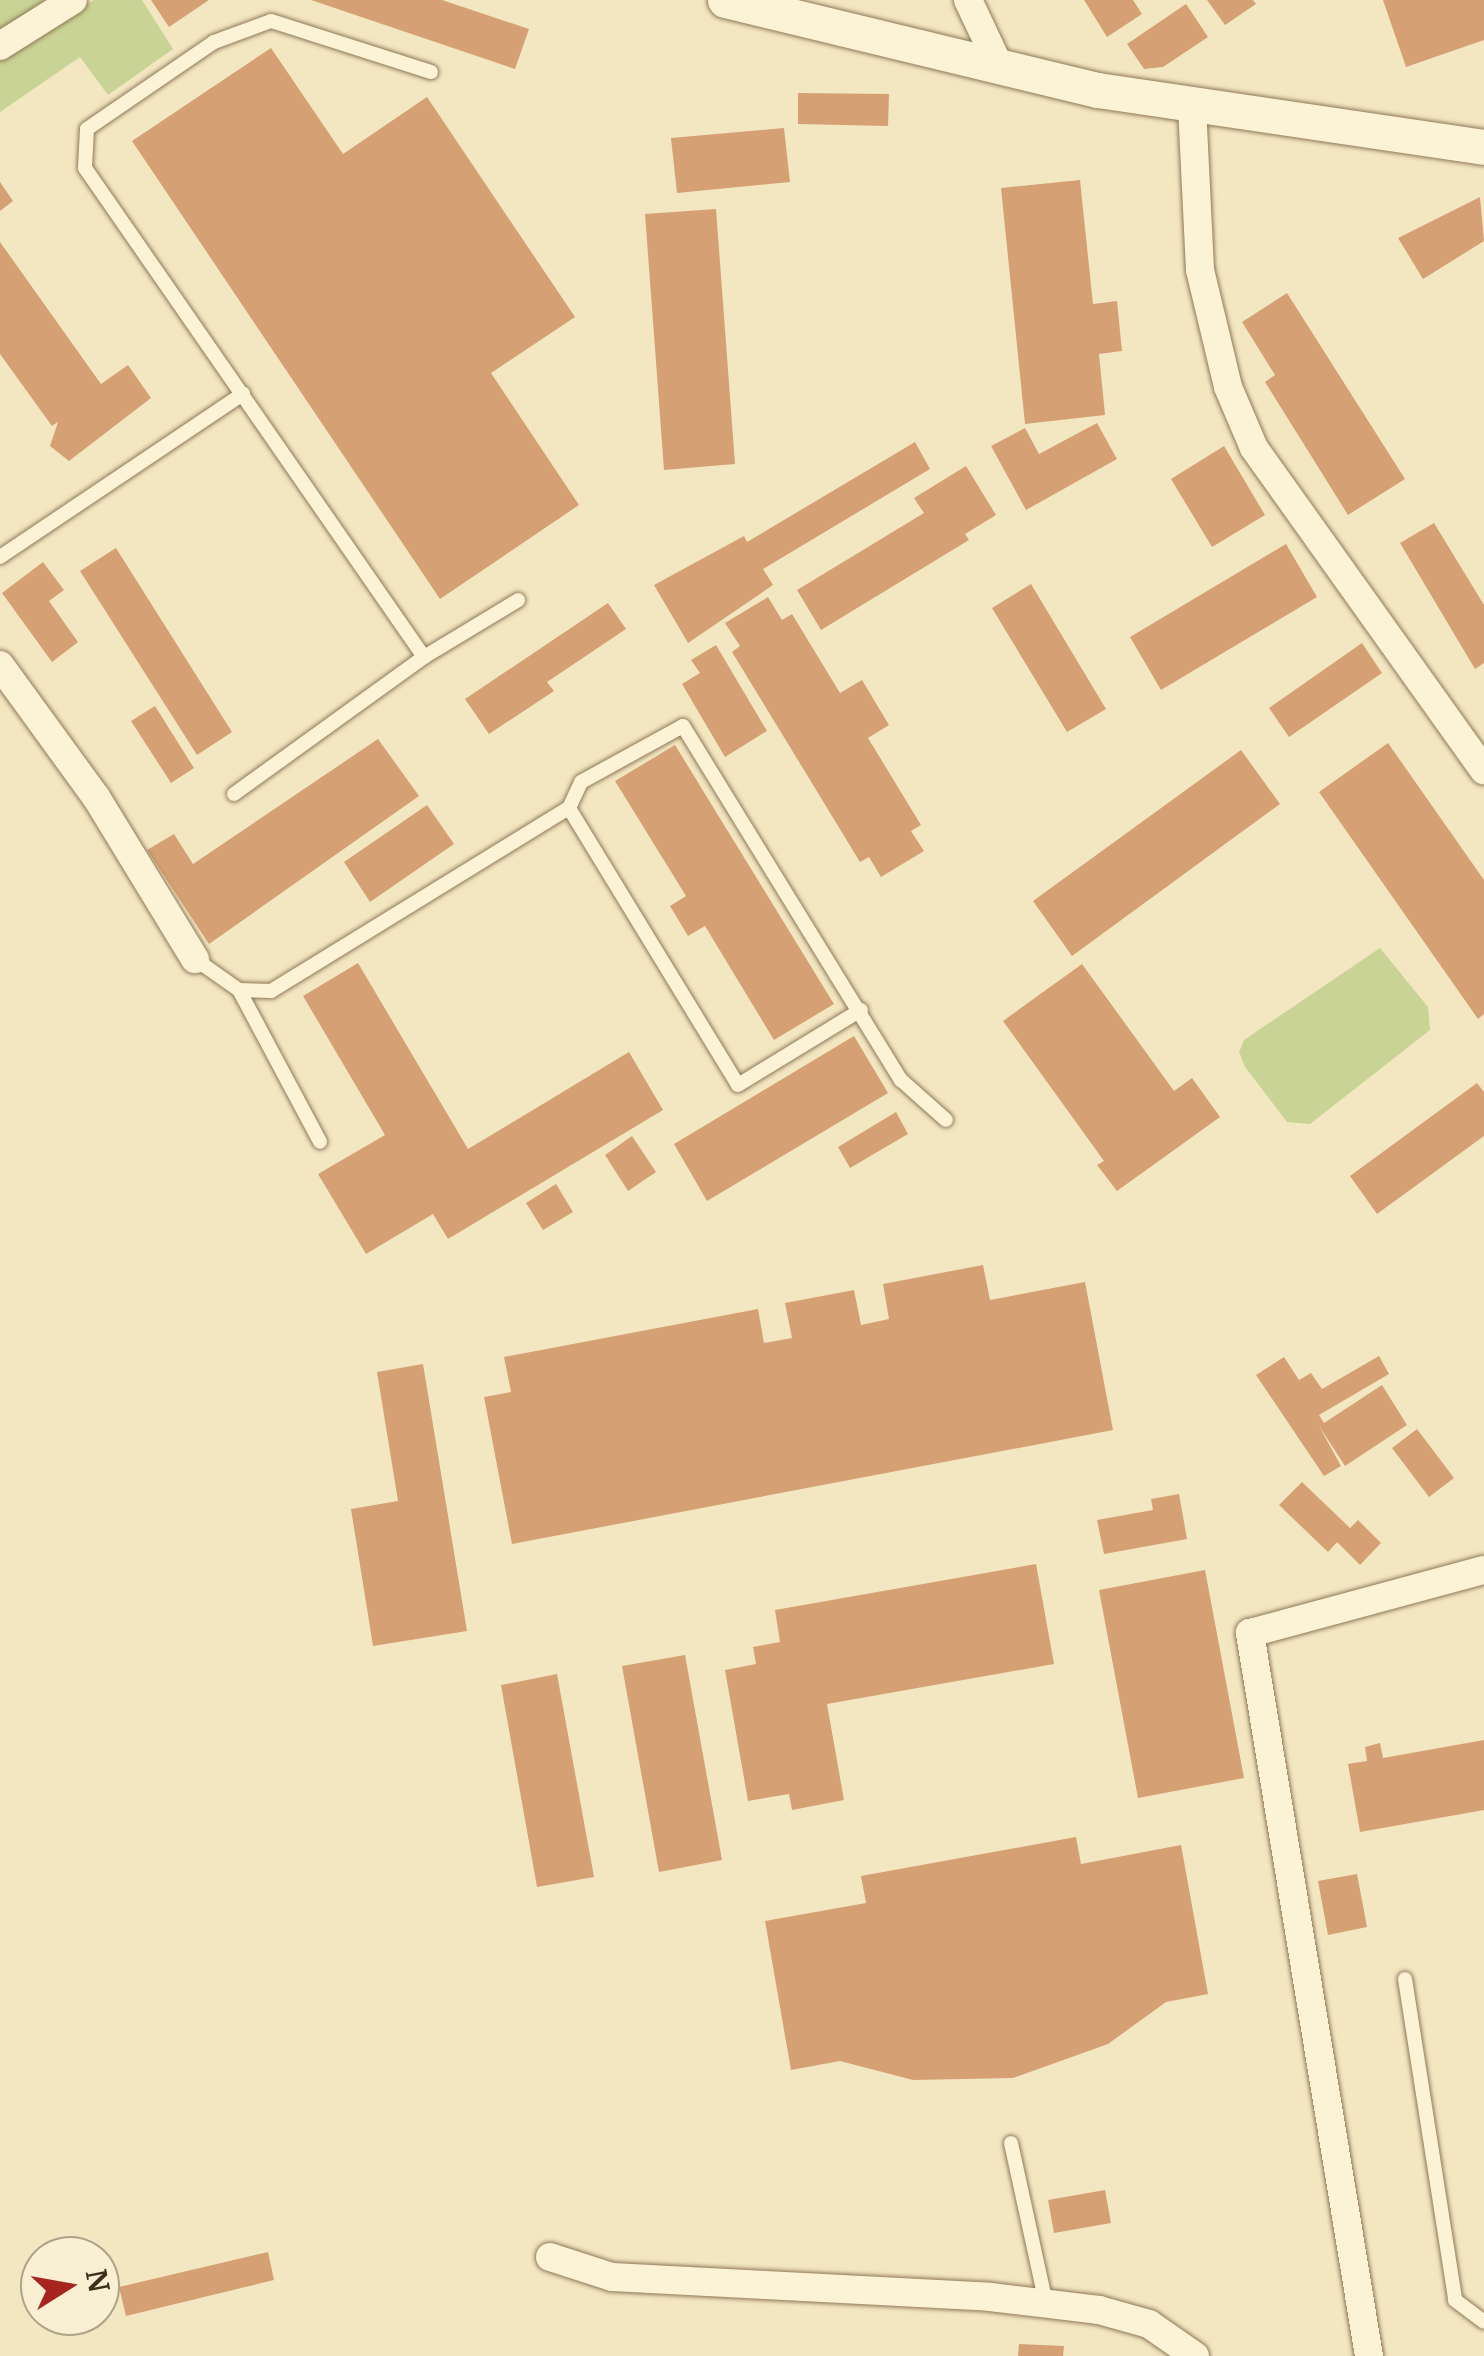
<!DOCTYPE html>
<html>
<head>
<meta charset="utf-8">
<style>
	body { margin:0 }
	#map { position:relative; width:1484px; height:2356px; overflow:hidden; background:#f3e7c2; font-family:Merriweather,serif }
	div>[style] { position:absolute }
	.green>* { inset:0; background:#c9d395 }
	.building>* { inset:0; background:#d5a174 }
	.roads { filter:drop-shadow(0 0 2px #907857) drop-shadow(0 0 2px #907857) }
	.service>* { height:14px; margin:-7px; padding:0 7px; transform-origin:7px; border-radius:7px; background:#fcf3d7 }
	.minor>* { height:28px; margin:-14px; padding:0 14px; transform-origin:14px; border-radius:14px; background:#fcf3d7 }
	.tertiary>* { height:35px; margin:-17.5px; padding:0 17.5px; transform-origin:17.5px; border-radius:17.5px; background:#fcf3d7 }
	span { translate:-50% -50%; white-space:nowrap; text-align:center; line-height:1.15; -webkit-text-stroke:10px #f9f0d3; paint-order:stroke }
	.north { position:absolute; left:20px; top:2236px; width:100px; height:100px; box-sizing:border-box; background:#f9f0d3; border:2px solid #aea28a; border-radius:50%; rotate:79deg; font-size:28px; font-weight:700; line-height:40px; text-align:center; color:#3e2e1d }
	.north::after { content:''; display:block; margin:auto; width:35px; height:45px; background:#a6251f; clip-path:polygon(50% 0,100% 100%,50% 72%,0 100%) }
</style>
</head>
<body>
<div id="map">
	<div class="green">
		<div style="clip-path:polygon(0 0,51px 0,0 33px)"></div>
		<div style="clip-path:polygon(94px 0,142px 0,173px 49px,108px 95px,80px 57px,0 112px,0 59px)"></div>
		<div style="clip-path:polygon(1380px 948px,1428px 1007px,1430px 1030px,1310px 1124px,1287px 1122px,1245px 1067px,1239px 1052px,1244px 1040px)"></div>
	</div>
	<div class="building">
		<div style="clip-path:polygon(151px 0,209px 0,169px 27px)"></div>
		<div style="clip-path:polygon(311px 0,442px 0,529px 29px,515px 69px)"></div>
		<div style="clip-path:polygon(1084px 0,1133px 0,1142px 14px,1107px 37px)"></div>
		<div style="clip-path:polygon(1207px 0,1253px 0,1256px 4px,1225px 25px)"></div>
		<div style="clip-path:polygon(1383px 0,1484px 0,1484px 40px,1406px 67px)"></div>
		<div style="clip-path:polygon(1186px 4px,1208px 37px,1163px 67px,1144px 69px,1127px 44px)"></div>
		<div style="clip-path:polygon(271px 48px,343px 154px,427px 97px,575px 317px,491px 373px,579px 505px,440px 599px,132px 141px)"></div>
		<div style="clip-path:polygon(798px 93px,889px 94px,888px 126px,798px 124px)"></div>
		<div style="clip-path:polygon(784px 128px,790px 182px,677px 193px,671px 138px)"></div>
		<div style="clip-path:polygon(1080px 180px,1093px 304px,1117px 301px,1122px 351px,1099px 354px,1105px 415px,1025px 424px,1001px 188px)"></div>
		<div style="clip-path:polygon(0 182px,13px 201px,0 211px)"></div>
		<div style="clip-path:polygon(1480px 197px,1484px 241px,1423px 279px,1398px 238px)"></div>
		<div style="clip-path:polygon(716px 209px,735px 464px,664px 470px,645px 214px)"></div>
		<div style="clip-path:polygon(0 242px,101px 384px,128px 365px,151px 398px,69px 461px,50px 446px,58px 422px,52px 426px,0 354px)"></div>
		<div style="clip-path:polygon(1287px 293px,1405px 479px,1348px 515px,1265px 382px,1275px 375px,1242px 322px)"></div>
		<div style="clip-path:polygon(1097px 423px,1117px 459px,1026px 510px,991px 446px,1025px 428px,1039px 454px)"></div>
		<div style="clip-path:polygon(915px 442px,930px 469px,763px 569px,773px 585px,688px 643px,654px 585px,744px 536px,747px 542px)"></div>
		<div style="clip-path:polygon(1224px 446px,1265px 515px,1212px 547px,1171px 479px)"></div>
		<div style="clip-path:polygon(966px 466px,996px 515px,965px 534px,969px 540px,821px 630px,797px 590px,924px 513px,914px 498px)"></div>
		<div style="clip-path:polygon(1434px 523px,1484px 605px,1484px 663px,1475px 669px,1400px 543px)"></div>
		<div style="clip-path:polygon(1286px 544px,1317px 597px,1161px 690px,1130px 637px)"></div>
		<div style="clip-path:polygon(116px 548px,232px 732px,197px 755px,80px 571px)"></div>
		<div style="clip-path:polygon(43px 562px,64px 590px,49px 601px,78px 642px,52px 662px,2px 593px)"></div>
		<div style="clip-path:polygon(1031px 584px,1106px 709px,1067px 732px,992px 608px)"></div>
		<div style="clip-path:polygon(768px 597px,782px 620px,792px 614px,840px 693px,862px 680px,889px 725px,868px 738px,921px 825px,911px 831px,924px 851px,881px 877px,869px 857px,860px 862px,732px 652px,740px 646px,725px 623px)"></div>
		<div style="clip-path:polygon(608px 603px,626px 629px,547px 682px,554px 691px,489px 734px,465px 699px)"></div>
		<div style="clip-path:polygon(1362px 643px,1382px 673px,1289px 737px,1269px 708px)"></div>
		<div style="clip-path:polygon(716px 645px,767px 731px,725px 757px,682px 684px,700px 673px,691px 660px)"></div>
		<div style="clip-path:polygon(155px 706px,194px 768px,171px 783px,131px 721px)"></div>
		<div style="clip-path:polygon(378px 739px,419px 796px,209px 944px,147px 850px,174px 834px,193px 864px)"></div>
		<div style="clip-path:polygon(1388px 743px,1484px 880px,1484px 1014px,1478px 1019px,1319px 792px)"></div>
		<div style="clip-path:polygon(675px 745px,834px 1004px,774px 1040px,705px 926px,688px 936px,670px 906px,686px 896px,615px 781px)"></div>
		<div style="clip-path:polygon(1241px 750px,1280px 804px,1072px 956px,1033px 901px)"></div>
		<div style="clip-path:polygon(427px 805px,454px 844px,370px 902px,344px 862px)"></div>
		<div style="clip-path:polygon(358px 963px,468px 1149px,629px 1052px,663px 1110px,448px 1239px,433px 1214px,366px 1254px,318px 1174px,385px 1135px,303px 996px)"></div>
		<div style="clip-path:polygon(1082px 964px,1174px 1091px,1192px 1078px,1220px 1117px,1117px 1191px,1097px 1165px,1104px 1161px,1003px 1021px)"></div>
		<div style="clip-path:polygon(854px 1036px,888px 1093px,707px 1201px,674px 1144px)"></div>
		<div style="clip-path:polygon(1477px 1083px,1484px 1092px,1484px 1136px,1377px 1214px,1350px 1176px)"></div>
		<div style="clip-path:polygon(896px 1112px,908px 1134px,850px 1168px,838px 1147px)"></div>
		<div style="clip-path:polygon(632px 1136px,656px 1172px,628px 1191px,605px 1155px)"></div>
		<div style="clip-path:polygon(556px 1184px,573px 1212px,543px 1230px,526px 1203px)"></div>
		<div style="clip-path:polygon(983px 1265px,990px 1300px,1085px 1282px,1113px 1430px,512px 1544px,484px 1397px,511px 1392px,504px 1357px,758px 1309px,764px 1343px,792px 1338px,785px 1303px,854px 1290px,861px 1325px,889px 1319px,883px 1284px)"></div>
		<div style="clip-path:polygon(1379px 1356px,1389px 1374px,1319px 1415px,1324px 1423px,1382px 1385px,1407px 1425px,1345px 1466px,1319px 1426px,1341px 1466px,1324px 1476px,1256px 1375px,1284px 1357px,1299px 1380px,1311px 1373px,1322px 1389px)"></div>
		<div style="clip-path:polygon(423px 1364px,467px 1631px,373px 1646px,351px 1509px,398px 1501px,377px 1372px)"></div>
		<div style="clip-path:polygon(1417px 1429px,1454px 1478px,1429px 1497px,1392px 1448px)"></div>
		<div style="clip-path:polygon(1302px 1482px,1350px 1528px,1358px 1520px,1381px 1543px,1360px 1565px,1337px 1542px,1328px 1552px,1279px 1505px)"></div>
		<div style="clip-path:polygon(1179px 1494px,1187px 1539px,1104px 1554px,1097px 1520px,1153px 1510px,1151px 1499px)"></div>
		<div style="clip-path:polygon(1036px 1564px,1054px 1664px,827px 1704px,844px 1800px,792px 1810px,789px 1794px,748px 1801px,725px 1670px,756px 1664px,753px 1647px,780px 1642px,775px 1610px)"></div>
		<div style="clip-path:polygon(1205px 1570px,1244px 1778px,1138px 1798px,1099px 1590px)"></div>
		<div style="clip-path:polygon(685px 1655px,722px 1860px,659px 1872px,622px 1666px)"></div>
		<div style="clip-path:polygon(557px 1674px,594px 1877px,537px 1887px,501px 1685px)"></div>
		<div style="clip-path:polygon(1484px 1740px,1484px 1810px,1360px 1832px,1348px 1764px,1367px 1761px,1365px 1747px,1380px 1743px,1383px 1758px)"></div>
		<div style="clip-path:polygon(1076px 1837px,1081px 1864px,1181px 1845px,1208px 1994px,1166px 2002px,1108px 2044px,1013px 2078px,913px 2080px,840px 2061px,791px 2070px,765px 1921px,866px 1903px,861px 1876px)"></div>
		<div style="clip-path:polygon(1357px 1874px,1367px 1927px,1328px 1935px,1318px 1881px)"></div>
		<div style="clip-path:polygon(1105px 2190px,1111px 2223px,1054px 2233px,1048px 2200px)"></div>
		<div style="clip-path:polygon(268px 2252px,274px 2280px,126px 2316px,119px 2287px)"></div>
		<div style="clip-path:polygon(1019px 2344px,1064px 2346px,1063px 2356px,1018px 2356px)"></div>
	</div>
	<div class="roads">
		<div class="service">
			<div style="left:431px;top:72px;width:168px;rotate:-162.3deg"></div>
			<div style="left:271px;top:21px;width:61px;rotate:159.8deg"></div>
			<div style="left:214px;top:42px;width:154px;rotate:145.6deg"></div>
			<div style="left:87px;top:129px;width:39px;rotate:93deg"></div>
			<div style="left:85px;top:168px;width:595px;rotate:55.27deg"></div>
			<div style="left:424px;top:657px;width:110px;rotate:-31.2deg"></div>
			<div style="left:0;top:557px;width:293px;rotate:-33.9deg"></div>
			<div style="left:234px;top:794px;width:234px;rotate:-35.8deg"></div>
			<div style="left:569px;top:808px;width:29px;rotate:-65deg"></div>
			<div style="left:581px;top:782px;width:116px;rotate:-28.8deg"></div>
			<div style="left:683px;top:726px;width:416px;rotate:58.4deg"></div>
			<div style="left:901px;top:1080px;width:60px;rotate:41.6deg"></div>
			<div style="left:195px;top:959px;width:54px;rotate:35.2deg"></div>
			<div style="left:239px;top:990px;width:32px;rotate:2deg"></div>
			<div style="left:271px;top:991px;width:350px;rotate:-31.6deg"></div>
			<div style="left:569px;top:808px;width:324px;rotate:58.6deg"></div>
			<div style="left:738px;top:1085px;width:144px;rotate:-31.4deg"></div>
			<div style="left:239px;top:990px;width:172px;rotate:61.9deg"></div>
			<div style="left:1405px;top:1979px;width:325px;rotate:81.1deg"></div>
			<div style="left:1455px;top:2300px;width:36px;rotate:37deg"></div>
			<div style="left:1011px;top:2143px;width:164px;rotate:77.7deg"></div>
		</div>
		<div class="minor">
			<div style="left:968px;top:0;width:73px;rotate:64.8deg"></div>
			<div style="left:0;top:46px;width:86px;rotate:-32.2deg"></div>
			<div style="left:1192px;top:106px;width:164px;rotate:87.2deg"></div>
			<div style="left:1200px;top:270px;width:120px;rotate:76.5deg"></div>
			<div style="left:1228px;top:387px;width:66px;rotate:66.9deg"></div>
			<div style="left:1254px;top:448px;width:396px;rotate:54.5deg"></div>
			<div style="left:0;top:665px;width:163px;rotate:54deg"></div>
			<div style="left:96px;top:797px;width:190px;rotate:58.6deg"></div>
			<div style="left:550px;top:2257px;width:65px;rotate:17.9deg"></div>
			<div style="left:612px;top:2277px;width:379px;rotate:3deg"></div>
			<div style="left:990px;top:2297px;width:110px;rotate:6.8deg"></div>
			<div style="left:1099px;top:2310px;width:52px;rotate:15.6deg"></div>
			<div style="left:1149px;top:2324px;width:56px;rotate:34.8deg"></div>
			<div style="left:1369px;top:2356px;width:733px;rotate:-99.35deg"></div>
			<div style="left:1250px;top:1633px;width:242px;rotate:-15.1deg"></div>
		</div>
		<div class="tertiary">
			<div style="left:725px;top:0;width:384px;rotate:13.6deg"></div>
			<div style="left:1098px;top:90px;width:390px;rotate:8.4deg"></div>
		</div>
	</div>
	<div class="north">N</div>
</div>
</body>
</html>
